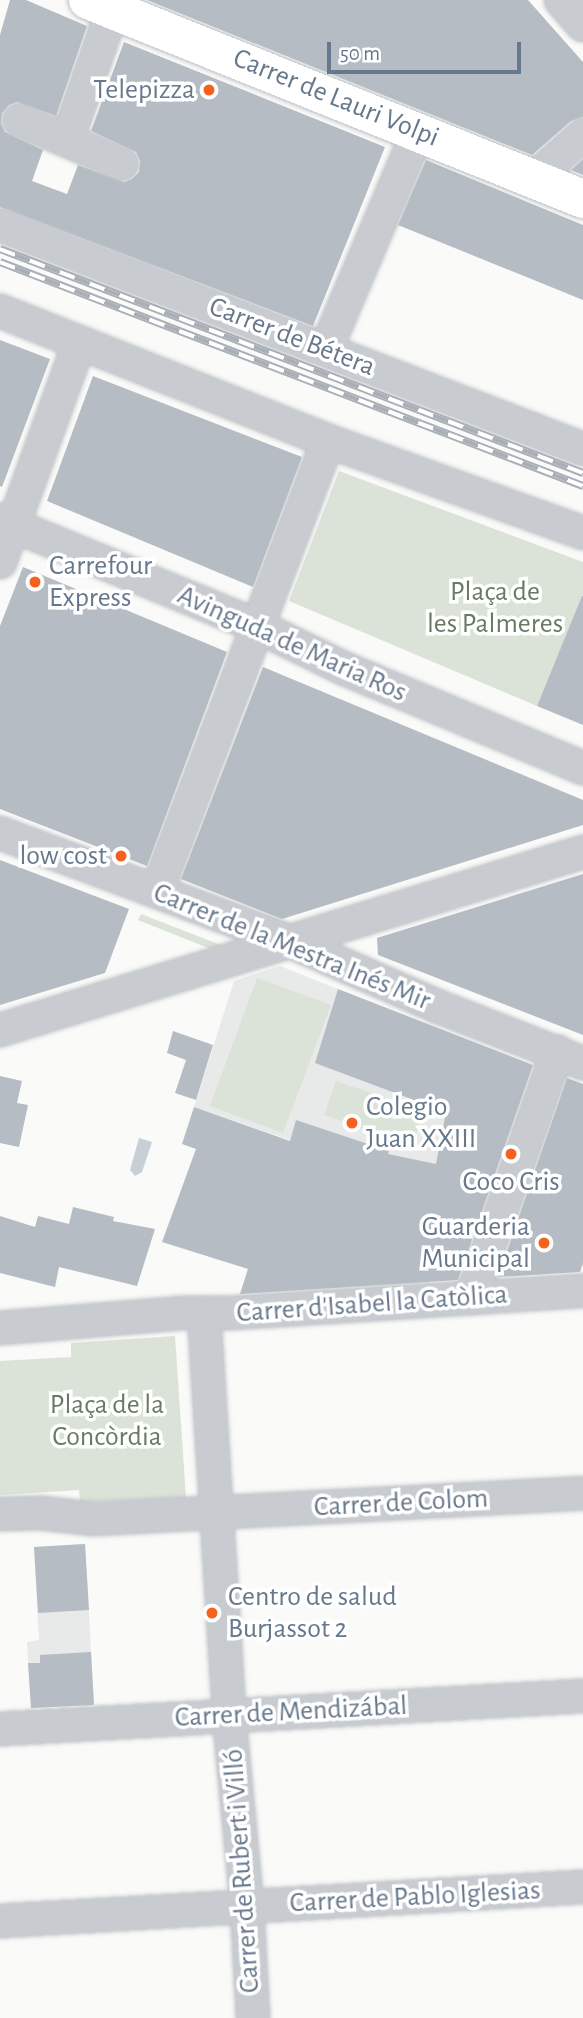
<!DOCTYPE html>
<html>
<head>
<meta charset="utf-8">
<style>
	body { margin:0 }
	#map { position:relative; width:583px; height:2018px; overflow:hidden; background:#fafaf8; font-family:"Alegreya Sans",sans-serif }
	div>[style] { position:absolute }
	.built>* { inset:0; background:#e8e9e9 }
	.green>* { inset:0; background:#dbe3d8 }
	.water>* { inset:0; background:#c6d0d6 }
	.building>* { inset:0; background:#b5bcc3 }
	.roads { filter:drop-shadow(0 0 2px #bcc1c6) drop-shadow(0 0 2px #bcc1c6) }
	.street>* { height:32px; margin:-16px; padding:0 16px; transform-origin:16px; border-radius:16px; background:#c8cbd0 }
	.secondary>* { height:38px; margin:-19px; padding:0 19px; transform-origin:19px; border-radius:19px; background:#fff }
	.rail>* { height:8px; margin-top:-4px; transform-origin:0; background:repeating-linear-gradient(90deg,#fff 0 16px,#a9afb6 0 32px); box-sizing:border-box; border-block:2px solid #a9afb6 }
	.dots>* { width:19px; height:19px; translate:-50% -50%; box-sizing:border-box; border:4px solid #fff; border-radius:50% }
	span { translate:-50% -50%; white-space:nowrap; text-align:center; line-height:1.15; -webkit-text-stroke:7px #fff; paint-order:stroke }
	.poi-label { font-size:28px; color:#66788c }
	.right { translate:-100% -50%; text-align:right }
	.left { translate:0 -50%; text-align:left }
	.street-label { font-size:28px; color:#66788c }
	.park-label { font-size:28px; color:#657c62 }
	.scale { position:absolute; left:327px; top:42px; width:194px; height:32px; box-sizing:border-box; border:4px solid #66788c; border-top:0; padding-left:9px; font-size:21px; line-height:24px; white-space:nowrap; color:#66788c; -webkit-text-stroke:5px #fff; paint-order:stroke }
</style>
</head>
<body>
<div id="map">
	<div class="built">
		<div style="clip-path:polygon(280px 966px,479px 1045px,430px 1283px,240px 1294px,290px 1140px,194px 1107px,234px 981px)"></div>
		<div style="clip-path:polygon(85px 1544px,94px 1705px,31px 1708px,27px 1642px,39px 1640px,34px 1547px)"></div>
	</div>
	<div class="green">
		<div style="clip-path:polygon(339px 471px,583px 562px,583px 595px,537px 706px,289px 601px)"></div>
		<div style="clip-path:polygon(141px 914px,226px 947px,223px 954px,138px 920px)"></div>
		<div style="clip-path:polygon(257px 978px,331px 1005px,283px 1133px,210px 1106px)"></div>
		<div style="clip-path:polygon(336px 1081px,424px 1111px,412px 1145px,324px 1115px)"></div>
		<div style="clip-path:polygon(175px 1336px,186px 1498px,80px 1502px,79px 1490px,0 1495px,0 1361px,71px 1357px,71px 1343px)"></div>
	</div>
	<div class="water">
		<div style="clip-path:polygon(139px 1138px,152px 1142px,142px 1172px,135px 1176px,130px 1170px)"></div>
	</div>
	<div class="building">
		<div style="clip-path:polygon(10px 0,26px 0,87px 26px,56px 116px,17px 102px,9px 105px,2px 113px,1px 123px,5px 132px,43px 150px,32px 181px,67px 194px,78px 165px,124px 182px,132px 179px,139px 172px,140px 161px,136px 152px,91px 131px,124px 42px,385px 147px,313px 326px,0 207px,0 35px)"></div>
		<div style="clip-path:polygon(147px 0,528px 0,583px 62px,583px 117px,571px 121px,532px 155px)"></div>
		<div style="clip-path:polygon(583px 159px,583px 175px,571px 170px)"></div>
		<div style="clip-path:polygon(426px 160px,583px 225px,583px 300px,398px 225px)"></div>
		<div style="clip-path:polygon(0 340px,50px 359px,2px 487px,0 486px)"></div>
		<div style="clip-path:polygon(93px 376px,302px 457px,253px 587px,47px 501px)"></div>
		<div style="clip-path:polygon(23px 567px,227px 652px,147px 866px,0 809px,0 626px)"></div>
		<div style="clip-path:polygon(582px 596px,583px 596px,583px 725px,537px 706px)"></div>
		<div style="clip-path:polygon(263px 667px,583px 800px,583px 825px,282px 919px,181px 879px)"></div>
		<div style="clip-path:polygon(0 860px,129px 909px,105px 973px,0 1005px)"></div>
		<div style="clip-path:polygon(583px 874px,583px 1035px,378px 955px,377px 938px)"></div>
		<div style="clip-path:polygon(338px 989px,533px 1065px,458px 1280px,240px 1294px,248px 1269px,162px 1242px,196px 1149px,182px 1144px,194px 1107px,290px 1141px,296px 1120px,389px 1151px,388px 1154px,436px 1164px,446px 1112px,315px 1063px)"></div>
		<div style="clip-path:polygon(173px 1031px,213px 1045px,196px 1100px,175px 1093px,186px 1060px,167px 1053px)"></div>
		<div style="clip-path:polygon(0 1076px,22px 1081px,17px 1103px,28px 1105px,19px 1147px,0 1143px)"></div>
		<div style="clip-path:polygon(567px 1078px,583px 1084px,583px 1263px,580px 1272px,498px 1277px)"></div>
		<div style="clip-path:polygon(73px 1207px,114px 1217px,113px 1221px,155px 1229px,137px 1286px,59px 1267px,55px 1287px,0 1273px,0 1216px,35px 1227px,38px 1216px,69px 1224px)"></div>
		<div style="clip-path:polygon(85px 1544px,89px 1610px,38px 1613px,34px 1547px)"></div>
		<div style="clip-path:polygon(91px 1652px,94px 1705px,31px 1708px,28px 1663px,40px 1663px,40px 1655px)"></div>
	</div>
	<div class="roads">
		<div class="street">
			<div style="left:561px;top:0;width:33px;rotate:49deg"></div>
			<div style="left:19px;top:120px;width:112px;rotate:23.1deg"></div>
			<div style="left:67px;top:140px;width:148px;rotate:-70.7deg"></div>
			<div style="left:533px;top:179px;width:67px;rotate:-41.3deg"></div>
			<div style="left:0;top:225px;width:625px;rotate:21.02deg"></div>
			<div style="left:0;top:311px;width:353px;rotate:21.6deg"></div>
			<div style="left:328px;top:441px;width:271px;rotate:19.8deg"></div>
			<div style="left:326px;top:349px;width:236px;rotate:-67deg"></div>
			<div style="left:0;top:520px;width:280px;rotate:22.4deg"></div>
			<div style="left:259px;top:627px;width:96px;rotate:26deg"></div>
			<div style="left:345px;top:669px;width:258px;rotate:22.6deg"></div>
			<div style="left:0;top:562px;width:232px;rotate:-70.1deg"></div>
			<div style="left:0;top:833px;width:312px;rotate:20.5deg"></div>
			<div style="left:292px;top:942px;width:161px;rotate:23.9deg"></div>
			<div style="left:439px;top:1007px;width:155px;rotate:21.3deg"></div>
			<div style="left:157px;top:891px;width:481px;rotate:-69.2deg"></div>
			<div style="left:0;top:1030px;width:610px;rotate:-16.98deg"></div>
			<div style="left:471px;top:1298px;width:261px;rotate:-70.7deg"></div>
			<div style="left:204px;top:1313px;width:403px;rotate:86.4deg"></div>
			<div style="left:229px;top:1715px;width:192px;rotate:84.6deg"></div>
			<div style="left:247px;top:1906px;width:112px;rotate:86.9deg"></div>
			<div style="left:0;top:1328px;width:182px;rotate:-4.7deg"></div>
			<div style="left:181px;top:1313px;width:49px"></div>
			<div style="left:230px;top:1313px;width:354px;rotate:-3.6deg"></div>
			<div style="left:0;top:1514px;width:41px;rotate:-1.4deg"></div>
			<div style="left:41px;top:1513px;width:52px;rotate:6.6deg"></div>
			<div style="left:93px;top:1519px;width:491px;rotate:-3deg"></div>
			<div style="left:0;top:1729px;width:584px;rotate:-3.24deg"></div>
			<div style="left:0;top:1921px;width:584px;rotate:-3.34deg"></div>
		</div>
		<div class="secondary">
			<div style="left:88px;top:0;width:534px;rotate:21.9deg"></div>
		</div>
	</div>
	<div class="rail">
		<div style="left:0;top:249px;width:625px;rotate:21.02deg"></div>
		<div style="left:0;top:262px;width:625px;rotate:21.02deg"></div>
	</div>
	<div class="dots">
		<div style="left:209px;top:90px;background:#f4621e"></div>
		<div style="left:35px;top:582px;background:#f4621e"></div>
		<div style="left:121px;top:856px;background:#f4621e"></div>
		<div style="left:352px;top:1123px;background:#f4621e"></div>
		<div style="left:511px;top:1154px;background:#f4621e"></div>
		<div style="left:544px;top:1243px;background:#f4621e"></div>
		<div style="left:212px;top:1613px;background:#f4621e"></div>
	</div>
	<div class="poi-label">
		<span class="right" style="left:195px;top:90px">Telepizza</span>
		<span class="left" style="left:49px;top:582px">Carrefour<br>Express</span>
		<span class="right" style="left:107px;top:856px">low cost</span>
		<span class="left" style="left:366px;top:1123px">Colegio<br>Juan XXIII</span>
		<span style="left:511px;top:1182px">Coco Cris</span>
		<span class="right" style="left:530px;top:1243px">Guarderia<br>Municipal</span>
		<span class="left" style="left:228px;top:1613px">Centro de salud<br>Burjassot 2</span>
	</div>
	<div class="street-label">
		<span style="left:336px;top:98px;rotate:22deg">Carrer de Lauri Volpi</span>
		<span style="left:292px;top:337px;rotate:21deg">Carrer de Bétera</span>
		<span style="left:292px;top:644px;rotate:24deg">Avinguda de Maria Ros</span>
		<span style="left:292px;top:947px;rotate:22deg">Carrer de la Mestra Inés Mir</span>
		<span style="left:372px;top:1304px;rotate:-4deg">Carrer d'Isabel la Catòlica</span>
		<span style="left:401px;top:1503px;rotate:-3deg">Carrer de Colom</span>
		<span style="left:291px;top:1712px;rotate:-3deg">Carrer de Mendizábal</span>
		<span style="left:242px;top:1871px;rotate:-94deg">Carrer de Rubert i Villó</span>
		<span style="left:415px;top:1897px;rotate:-3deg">Carrer de Pablo Iglesias</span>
	</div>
	<div class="park-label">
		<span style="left:495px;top:608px">Plaça de<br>les Palmeres</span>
		<span style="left:107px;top:1421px">Plaça de la<br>Concòrdia</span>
	</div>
	<div class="scale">50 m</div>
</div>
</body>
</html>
